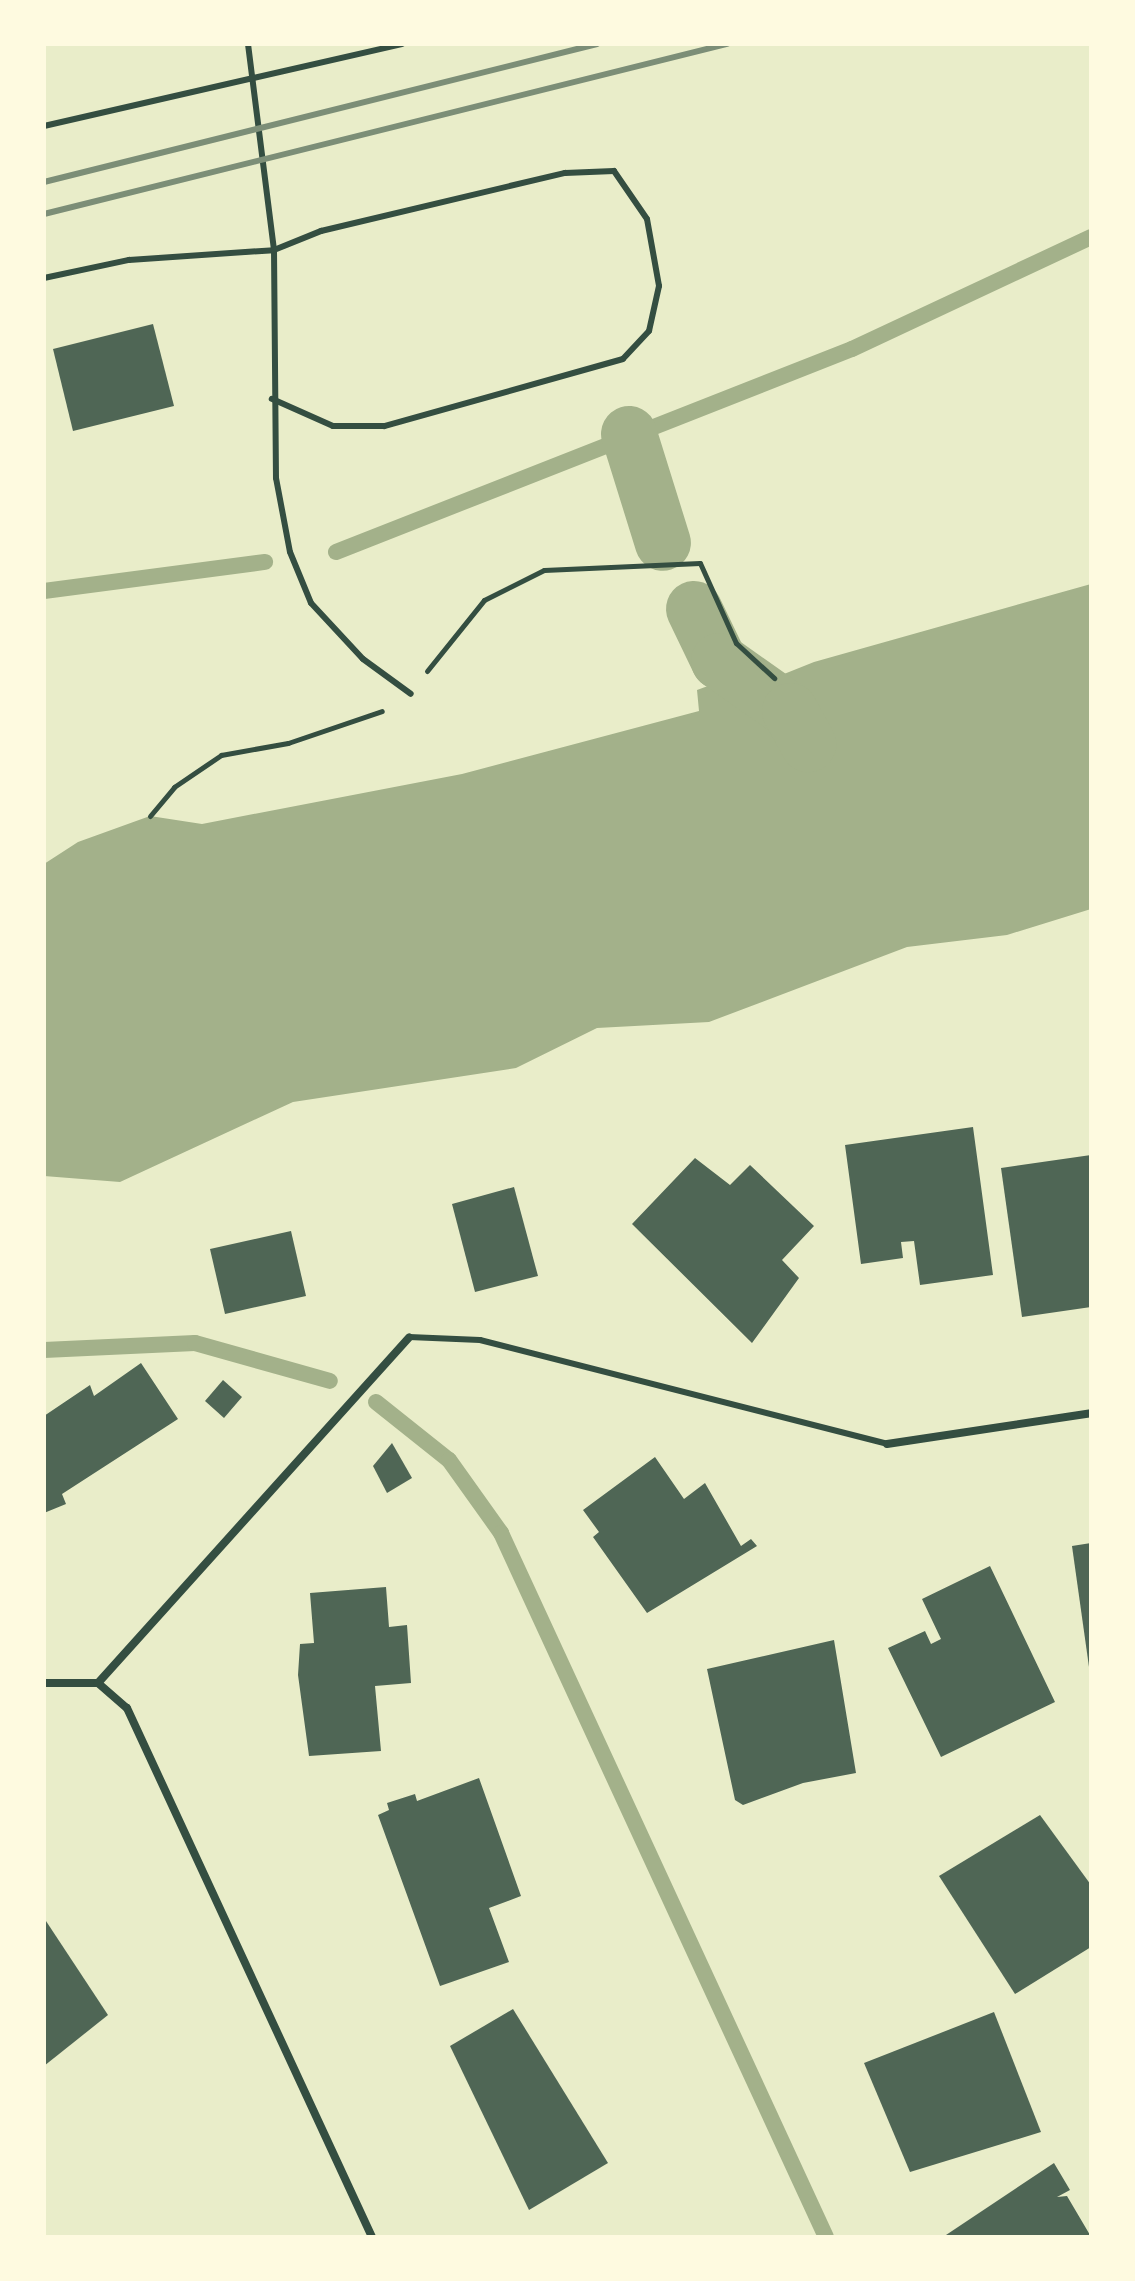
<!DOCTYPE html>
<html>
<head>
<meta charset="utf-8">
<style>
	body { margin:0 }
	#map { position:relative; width:1135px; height:2281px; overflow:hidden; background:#e9edc9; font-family:"Exo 2",sans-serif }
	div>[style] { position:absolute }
	.water>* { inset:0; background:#a3b18a }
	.stream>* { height:16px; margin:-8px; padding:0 8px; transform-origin:8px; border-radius:8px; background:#a3b18a }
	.canal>* { height:56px; margin:-28px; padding:0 28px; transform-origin:28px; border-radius:28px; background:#a3b18a }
	.building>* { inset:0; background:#4f6655 }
	.path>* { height:5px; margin:-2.5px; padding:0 2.5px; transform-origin:2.5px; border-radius:2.5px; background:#344e41 }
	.service>* { height:6px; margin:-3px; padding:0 3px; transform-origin:3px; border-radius:3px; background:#344e41 }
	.minor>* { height:8px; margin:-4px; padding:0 4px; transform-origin:4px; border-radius:4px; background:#344e41 }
	.rail>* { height:6px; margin:-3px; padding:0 3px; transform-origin:3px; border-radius:3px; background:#7c8e77 }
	span { translate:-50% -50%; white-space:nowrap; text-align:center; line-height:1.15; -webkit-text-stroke:6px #fefae0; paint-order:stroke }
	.frame { position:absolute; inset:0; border:46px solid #fefae0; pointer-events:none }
</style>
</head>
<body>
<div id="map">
	<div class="water">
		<div style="clip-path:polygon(1091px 584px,1091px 909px,1007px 935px,907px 947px,709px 1022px,597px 1028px,516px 1068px,293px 1102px,120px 1182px,44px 1176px,44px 864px,78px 842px,150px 816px,202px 824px,462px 774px,699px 711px,697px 690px,727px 679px,756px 695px,774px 678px,814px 662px)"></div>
	</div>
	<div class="stream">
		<div style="left:336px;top:552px;width:554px;rotate:-21.48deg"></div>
		<div style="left:852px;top:349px;width:264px;rotate:-25.1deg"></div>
		<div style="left:44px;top:591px;width:223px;rotate:-7.5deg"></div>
		<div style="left:44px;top:1350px;width:151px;rotate:-2.7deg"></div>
		<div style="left:195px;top:1343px;width:140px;rotate:15.7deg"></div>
		<div style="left:376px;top:1402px;width:93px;rotate:38.5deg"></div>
		<div style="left:449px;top:1460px;width:90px;rotate:54.5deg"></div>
		<div style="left:501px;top:1533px;width:775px;rotate:65.22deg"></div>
	</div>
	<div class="canal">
		<div style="left:629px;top:434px;width:114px;rotate:72.7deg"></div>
		<div style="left:694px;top:609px;width:58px;rotate:64.3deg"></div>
		<div style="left:719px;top:661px;width:87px;rotate:35.2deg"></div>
		<div style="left:790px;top:711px;width:38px;rotate:61deg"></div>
	</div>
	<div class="building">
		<div style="clip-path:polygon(153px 324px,174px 406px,73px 431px,53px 349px)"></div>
		<div style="clip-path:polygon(973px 1127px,993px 1275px,920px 1285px,914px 1241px,901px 1242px,903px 1258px,861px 1264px,845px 1145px)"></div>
		<div style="clip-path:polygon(1091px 1155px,1091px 1307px,1022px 1317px,1001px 1168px)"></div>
		<div style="clip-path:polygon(695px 1158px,730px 1185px,750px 1165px,814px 1226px,782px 1260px,799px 1278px,752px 1343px,632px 1224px)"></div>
		<div style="clip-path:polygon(514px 1187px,538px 1276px,475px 1292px,452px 1204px)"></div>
		<div style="clip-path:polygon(291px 1231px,306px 1296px,225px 1314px,210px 1249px)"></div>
		<div style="clip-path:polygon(141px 1363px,178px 1419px,62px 1494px,66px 1504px,44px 1513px,44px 1416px,90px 1385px,94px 1396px)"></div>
		<div style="clip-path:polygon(223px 1380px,242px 1397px,224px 1418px,205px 1401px)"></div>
		<div style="clip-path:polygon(392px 1443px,412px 1478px,387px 1493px,373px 1466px)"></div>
		<div style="clip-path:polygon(655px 1457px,684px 1499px,705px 1483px,741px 1546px,751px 1539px,757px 1546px,647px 1613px,593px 1537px,599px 1532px,583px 1510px)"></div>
		<div style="clip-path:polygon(1091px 1543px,1091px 1667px,1089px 1667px,1072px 1546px)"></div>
		<div style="clip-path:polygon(990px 1566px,1055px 1702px,941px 1757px,888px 1648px,925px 1631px,931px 1644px,941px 1639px,922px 1599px)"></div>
		<div style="clip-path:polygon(386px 1587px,389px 1627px,407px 1625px,411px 1683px,375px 1686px,381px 1751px,309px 1756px,298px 1675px,300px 1644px,314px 1643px,310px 1593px)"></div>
		<div style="clip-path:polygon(834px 1640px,856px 1773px,803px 1783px,743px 1805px,735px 1800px,707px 1669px)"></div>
		<div style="clip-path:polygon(479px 1778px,521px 1896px,489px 1908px,509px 1962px,440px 1986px,378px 1815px,389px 1810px,387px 1803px,415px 1794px,417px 1801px)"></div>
		<div style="clip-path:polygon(1040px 1815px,1091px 1885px,1091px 1947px,1015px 1994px,939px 1876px)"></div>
		<div style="clip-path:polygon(44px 1918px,108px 2015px,44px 2066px)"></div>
		<div style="clip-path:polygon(513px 2009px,608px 2163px,529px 2210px,450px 2046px)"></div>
		<div style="clip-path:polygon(994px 2012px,1041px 2132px,910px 2172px,864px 2063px)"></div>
		<div style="clip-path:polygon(1054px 2163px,1070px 2190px,1057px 2197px,1067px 2196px,1090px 2235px,943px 2237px)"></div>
	</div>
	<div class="path">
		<div style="left:427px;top:671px;width:91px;rotate:-51.2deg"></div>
		<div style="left:484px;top:600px;width:67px;rotate:-26.6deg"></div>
		<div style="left:544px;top:570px;width:156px;rotate:-2.6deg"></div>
		<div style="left:700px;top:563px;width:88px;rotate:65.8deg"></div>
		<div style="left:736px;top:643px;width:52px;rotate:42.6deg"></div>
		<div style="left:150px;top:816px;width:38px;rotate:-50deg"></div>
		<div style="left:174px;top:787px;width:57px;rotate:-34.2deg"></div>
		<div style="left:221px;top:755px;width:68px;rotate:-10.2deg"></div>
		<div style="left:288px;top:743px;width:99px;rotate:-18.8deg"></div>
	</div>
	<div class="service">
		<div style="left:248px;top:44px;width:208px;rotate:82.8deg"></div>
		<div style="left:274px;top:250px;width:228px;rotate:89.5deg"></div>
		<div style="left:276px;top:478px;width:75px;rotate:79.3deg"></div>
		<div style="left:290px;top:552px;width:55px;rotate:67.6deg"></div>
		<div style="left:311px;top:603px;width:76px;rotate:47.1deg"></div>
		<div style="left:363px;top:659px;width:59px;rotate:36.1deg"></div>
		<div style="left:44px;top:126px;width:367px;rotate:-12.9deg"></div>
		<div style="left:44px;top:278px;width:87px;rotate:-12deg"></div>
		<div style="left:129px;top:260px;width:145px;rotate:-3.9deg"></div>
		<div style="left:274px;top:250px;width:51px;rotate:-22deg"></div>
		<div style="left:321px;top:231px;width:251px;rotate:-13.4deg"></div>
		<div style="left:565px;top:173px;width:49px;rotate:-2.3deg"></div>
		<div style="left:614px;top:171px;width:58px;rotate:55.5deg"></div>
		<div style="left:647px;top:219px;width:68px;rotate:79.8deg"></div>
		<div style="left:659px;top:286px;width:46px;rotate:102.5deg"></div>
		<div style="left:649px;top:331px;width:38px;rotate:133deg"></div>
		<div style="left:623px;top:359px;width:248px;rotate:164.3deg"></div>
		<div style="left:384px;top:426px;width:51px;rotate:180deg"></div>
		<div style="left:333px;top:426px;width:67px;rotate:-156.1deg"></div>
		<div style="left:409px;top:1337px;width:71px;rotate:2.4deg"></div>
		<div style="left:480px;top:1340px;width:420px;rotate:14.3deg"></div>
	</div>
	<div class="minor">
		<div style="left:887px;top:1444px;width:206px;rotate:-8.6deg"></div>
		<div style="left:44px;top:1683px;width:54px"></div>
		<div style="left:98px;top:1683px;width:465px;rotate:-48deg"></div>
		<div style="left:98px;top:1683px;width:38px;rotate:41deg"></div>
		<div style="left:127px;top:1708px;width:583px;rotate:65.15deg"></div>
	</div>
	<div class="rail">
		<div style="left:44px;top:182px;width:570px;rotate:-14.01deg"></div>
		<div style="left:44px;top:214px;width:704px;rotate:-13.98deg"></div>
	</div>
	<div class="frame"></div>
</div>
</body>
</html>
